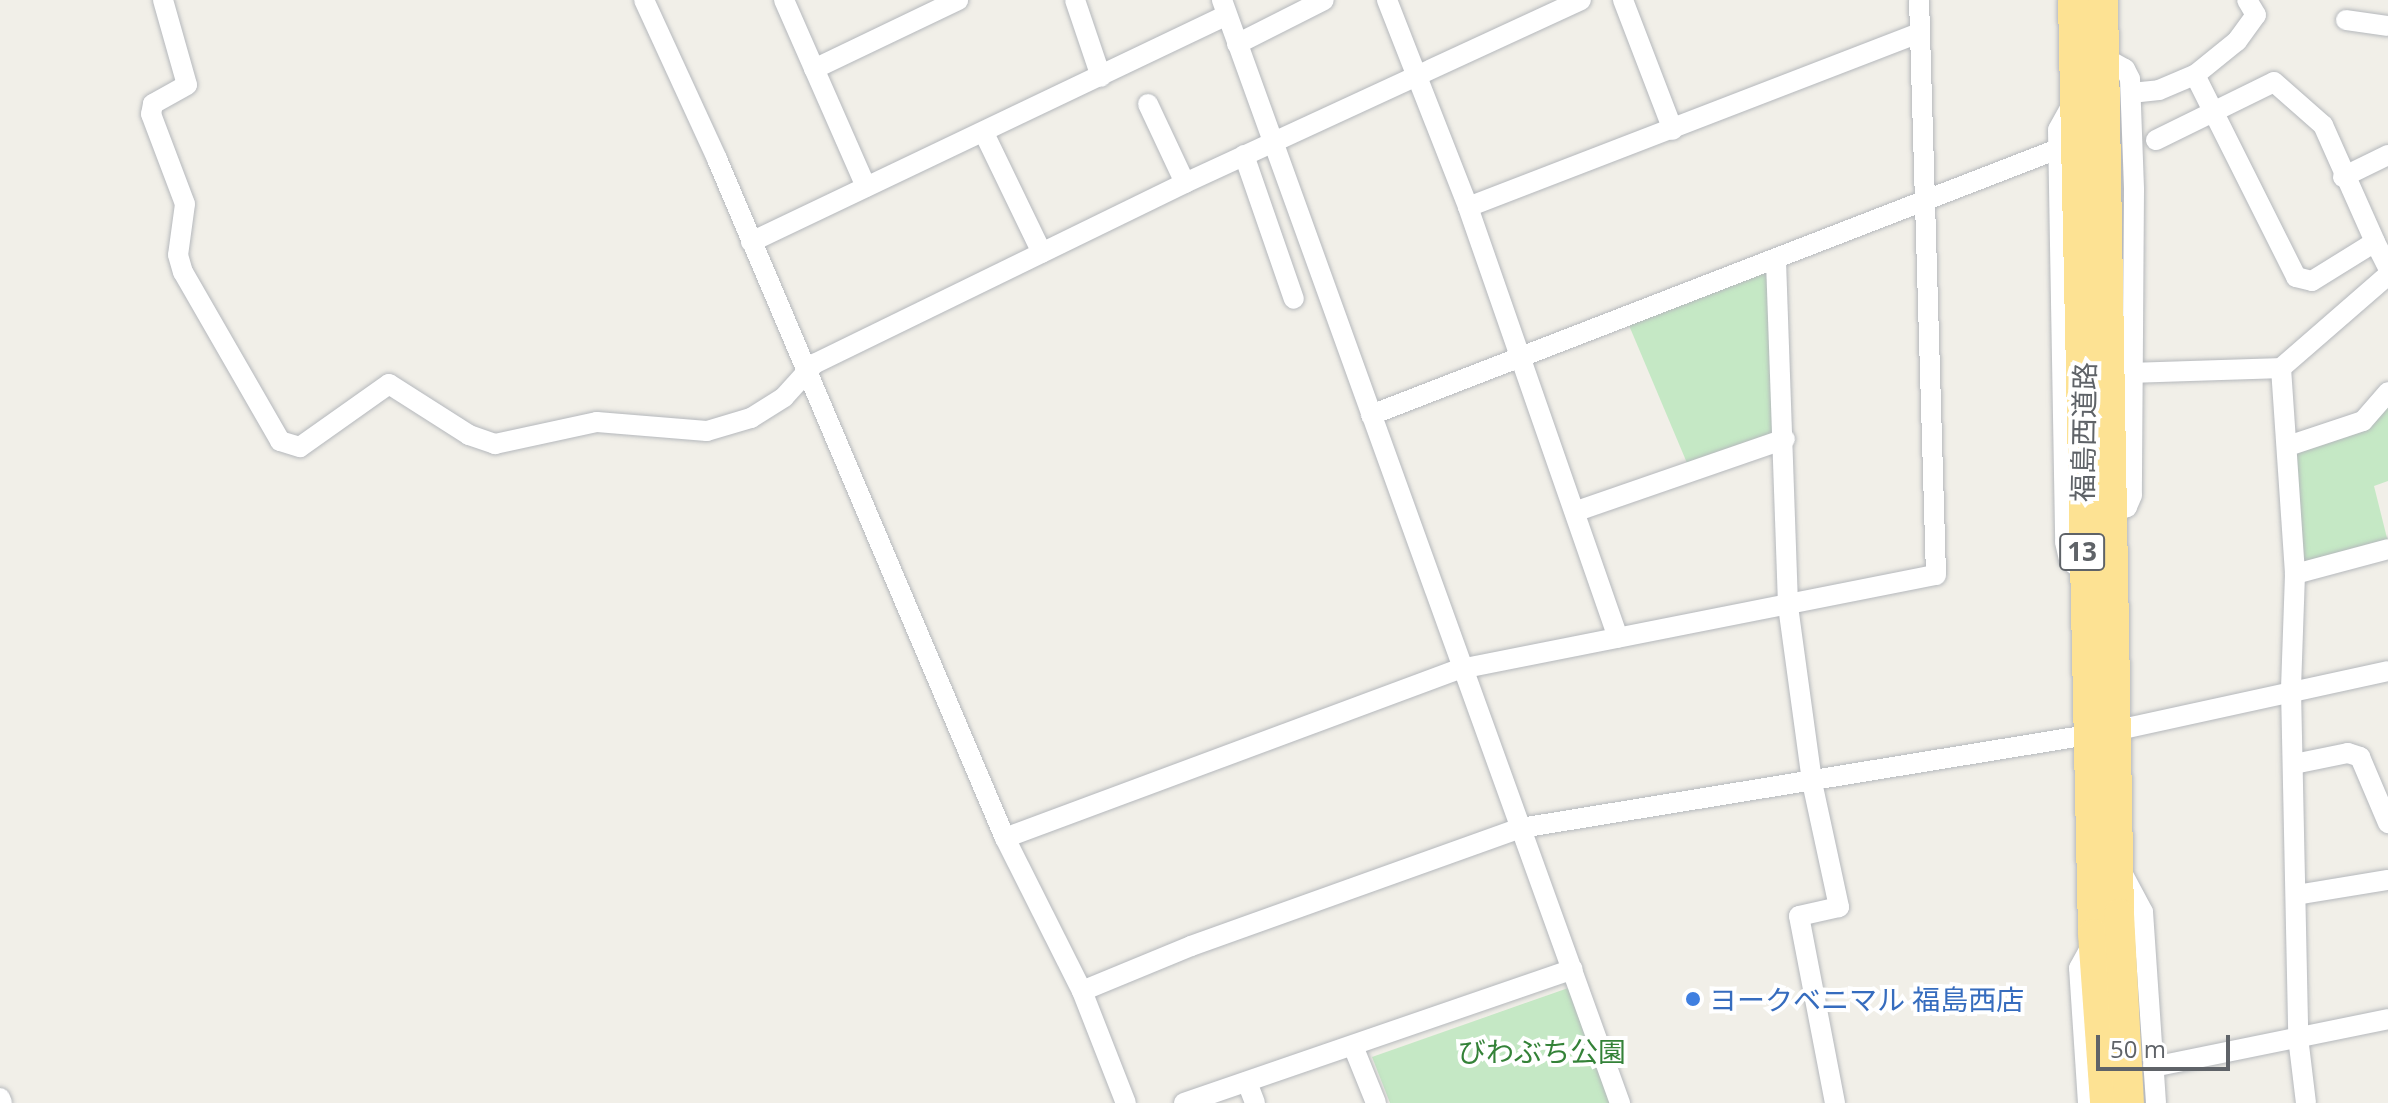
<!DOCTYPE html>
<html>
<head>
<meta charset="utf-8">
<style>
	body { margin:0 }
	#map { position:relative; width:2388px; height:1103px; overflow:hidden; background:#f1efe8; font-family:"Open Sans","Noto Sans JP",sans-serif }
	div>[style] { position:absolute }
	.green>* { inset:0; background:#c5e8c5 }
	.roads { filter:drop-shadow(0 0 2px #b5b8bc) drop-shadow(0 0 2px #b5b8bc) }
	.minor>* { height:20px; margin:-10px; padding:0 10px; transform-origin:10px; border-radius:10px; background:#fff }
	.highway>* { height:30px; margin:-15px; padding:0 15px; transform-origin:15px; border-radius:15px; background:#fde293 }
	.dots>* { width:22px; height:22px; translate:-50% -50%; box-sizing:border-box; border:4px solid #fff; border-radius:50% }
	span { translate:-50% -50%; white-space:nowrap; text-align:center; line-height:1.15; -webkit-text-stroke:8px #fff; paint-order:stroke }
	.shield-label span { padding:2px 6px; background:#fff; border:2px solid; border-radius:6px; -webkit-text-stroke-width:0 }
	.shield-label { font-size:26px; color:#5f6368; font-weight:700 }
	.street-label { font-size:28px; color:#5f6368 }
	.shop-label { font-size:28px; color:#366cbe }
	.left { translate:0 -50%; text-align:left }
	.park-label { font-size:28px; color:#348238 }
	.scale { position:absolute; left:2096px; top:1035px; width:134px; height:36px; box-sizing:border-box; border:4px solid #5f6368; border-top:0; padding-left:10px; font-size:24px; line-height:28px; white-space:nowrap; color:#5f6368; -webkit-text-stroke:6px #fff; paint-order:stroke }
</style>
</head>
<body>
<div id="map">
	<div class="green">
		<div style="clip-path:polygon(1771px 271px,1776px 433px,1687px 463px,1628px 323px)"></div>
		<div style="clip-path:polygon(2388px 400px,2388px 481px,2374px 486px,2388px 542px,2300px 566px,2293px 451px)"></div>
		<div style="clip-path:polygon(1574px 986px,1616px 1103px,1390px 1103px,1372px 1057px)"></div>
	</div>
	<div class="roads">
		<div class="minor">
			<div style="left:163px;top:0;width:88px;rotate:74.2deg"></div>
			<div style="left:187px;top:85px;width:39px;rotate:151deg"></div>
			<div style="left:153px;top:104px;width:10px;rotate:101deg"></div>
			<div style="left:151px;top:114px;width:96px;rotate:69.3deg"></div>
			<div style="left:185px;top:204px;width:51px;rotate:97.8deg"></div>
			<div style="left:178px;top:255px;width:18px;rotate:74deg"></div>
			<div style="left:183px;top:272px;width:195px;rotate:60.1deg"></div>
			<div style="left:280px;top:441px;width:21px;rotate:17deg"></div>
			<div style="left:300px;top:447px;width:109px;rotate:-35.3deg"></div>
			<div style="left:389px;top:384px;width:95px;rotate:32.5deg"></div>
			<div style="left:469px;top:435px;width:28px;rotate:19deg"></div>
			<div style="left:495px;top:444px;width:104px;rotate:-12.2deg"></div>
			<div style="left:597px;top:422px;width:110px;rotate:4.7deg"></div>
			<div style="left:707px;top:431px;width:46px;rotate:-16.5deg"></div>
			<div style="left:751px;top:418px;width:39px;rotate:-32deg"></div>
			<div style="left:784px;top:397px;width:45px;rotate:-47.7deg"></div>
			<div style="left:814px;top:364px;width:413px;rotate:-26deg"></div>
			<div style="left:1185px;top:183px;width:436px;rotate:-24.8deg"></div>
			<div style="left:644px;top:0;width:175px;rotate:65.3deg"></div>
			<div style="left:717px;top:159px;width:738px;rotate:67.02deg"></div>
			<div style="left:1005px;top:838px;width:171px;rotate:63.3deg"></div>
			<div style="left:1082px;top:991px;width:120px;rotate:68.6deg"></div>
			<div style="left:784px;top:0;width:204px;rotate:66.3deg"></div>
			<div style="left:1075px;top:0;width:81px;rotate:71.3deg"></div>
			<div style="left:1222px;top:0;width:1173px;rotate:70.16deg"></div>
			<div style="left:1387px;top:0;width:222px;rotate:68.6deg"></div>
			<div style="left:1468px;top:207px;width:456px;rotate:70.8deg"></div>
			<div style="left:1623px;top:0;width:139px;rotate:69deg"></div>
			<div style="left:2346px;top:20px;width:42px;rotate:8.1deg"></div>
			<div style="left:1237px;top:44px;width:97px;rotate:-26.8deg"></div>
			<div style="left:2103px;top:57px;width:25px;rotate:29deg"></div>
			<div style="left:2125px;top:69px;width:11px;rotate:63deg"></div>
			<div style="left:2130px;top:79px;width:111px;rotate:87.9deg"></div>
			<div style="left:2134px;top:190px;width:305px;rotate:90.4deg"></div>
			<div style="left:2132px;top:495px;width:13px;rotate:113deg"></div>
			<div style="left:2127px;top:507px;width:18px;rotate:161deg"></div>
			<div style="left:814px;top:69px;width:160px;rotate:-25.6deg"></div>
			<div style="left:2195px;top:75px;width:226px;rotate:63.4deg"></div>
			<div style="left:2296px;top:277px;width:16px;rotate:14deg"></div>
			<div style="left:2312px;top:281px;width:74px;rotate:-31.8deg"></div>
			<div style="left:2375px;top:242px;width:29px;rotate:63deg"></div>
			<div style="left:2131px;top:93px;width:28px;rotate:-6deg"></div>
			<div style="left:2159px;top:90px;width:39px;rotate:-23deg"></div>
			<div style="left:2195px;top:75px;width:54px;rotate:-39deg"></div>
			<div style="left:2237px;top:41px;width:32px;rotate:-54deg"></div>
			<div style="left:2256px;top:15px;width:17px;rotate:-121deg"></div>
			<div style="left:2075px;top:99px;width:35px;rotate:119deg"></div>
			<div style="left:2058px;top:130px;width:412px;rotate:89deg"></div>
			<div style="left:2065px;top:542px;width:18px;rotate:77deg"></div>
			<div style="left:2069px;top:560px;width:18px;rotate:38deg"></div>
			<div style="left:1148px;top:104px;width:87px;rotate:64.9deg"></div>
			<div style="left:984px;top:133px;width:133px;rotate:64.2deg"></div>
			<div style="left:2156px;top:140px;width:131px;rotate:-26.2deg"></div>
			<div style="left:2274px;top:82px;width:65px;rotate:41.3deg"></div>
			<div style="left:2323px;top:125px;width:128px;rotate:66deg"></div>
			<div style="left:1244px;top:155px;width:152px;rotate:70.9deg"></div>
			<div style="left:2343px;top:177px;width:50px;rotate:-26.1deg"></div>
			<div style="left:1468px;top:207px;width:482px;rotate:-21.1deg"></div>
			<div style="left:751px;top:242px;width:527px;rotate:-25.5deg"></div>
			<div style="left:1776px;top:261px;width:345px;rotate:88deg"></div>
			<div style="left:1788px;top:606px;width:178px;rotate:82.2deg"></div>
			<div style="left:1812px;top:782px;width:128px;rotate:77.8deg"></div>
			<div style="left:1839px;top:907px;width:41px;rotate:167.3deg"></div>
			<div style="left:1799px;top:916px;width:190px;rotate:79.1deg"></div>
			<div style="left:2281px;top:368px;width:206px;rotate:86.1deg"></div>
			<div style="left:2295px;top:574px;width:115px;rotate:92deg"></div>
			<div style="left:2291px;top:689px;width:348px;rotate:88.8deg"></div>
			<div style="left:2298px;top:1037px;width:66px;rotate:83.1deg"></div>
			<div style="left:2131px;top:373px;width:150px;rotate:-1.9deg"></div>
			<div style="left:2281px;top:368px;width:142px;rotate:-41deg"></div>
			<div style="left:1371px;top:415px;width:737px;rotate:-21.17deg"></div>
			<div style="left:2288px;top:446px;width:79px;rotate:-18.4deg"></div>
			<div style="left:2363px;top:421px;width:38px;rotate:-49deg"></div>
			<div style="left:1577px;top:511px;width:220px;rotate:-19.1deg"></div>
			<div style="left:2295px;top:574px;width:96px;rotate:-15deg"></div>
			<div style="left:2294px;top:764px;width:55px;rotate:-11.5deg"></div>
			<div style="left:2348px;top:753px;width:13px;rotate:18deg"></div>
			<div style="left:2360px;top:757px;width:72px;rotate:67deg"></div>
			<div style="left:1005px;top:838px;width:485px;rotate:-20.4deg"></div>
			<div style="left:1460px;top:669px;width:485px;rotate:-11.2deg"></div>
			<div style="left:1936px;top:575px;width:575px;rotate:-91.69deg"></div>
			<div style="left:2119px;top:867px;width:51px;rotate:61.9deg"></div>
			<div style="left:2143px;top:912px;width:191px;rotate:86.1deg"></div>
			<div style="left:2296px;top:895px;width:93px;rotate:-9.3deg"></div>
			<div style="left:1082px;top:991px;width:118px;rotate:-22.4deg"></div>
			<div style="left:1191px;top:946px;width:350px;rotate:-19.7deg"></div>
			<div style="left:1521px;top:828px;width:605px;rotate:-9.32deg"></div>
			<div style="left:2118px;top:730px;width:276px;rotate:-12.3deg"></div>
			<div style="left:1353px;top:1046px;width:61px;rotate:68deg"></div>
			<div style="left:2153px;top:1067px;width:240px;rotate:-11.5deg"></div>
			<div style="left:1247px;top:1082px;width:22px;rotate:69deg"></div>
			<div style="left:0;top:1098px;width:5px;rotate:68deg"></div>
			<div style="left:1184px;top:1103px;width:411px;rotate:-19deg"></div>
			<div style="left:2088px;top:1103px;width:135px;rotate:-93.8deg"></div>
			<div style="left:2079px;top:968px;width:29px;rotate:-61deg"></div>
		</div>
		<div class="highway">
			<div style="left:2073px;top:0;width:934px;rotate:88.77deg"></div>
			<div style="left:2093px;top:934px;width:169px;rotate:85.9deg"></div>
			<div style="left:2103px;top:0;width:914px;rotate:89deg"></div>
			<div style="left:2119px;top:914px;width:189px;rotate:87deg"></div>
		</div>
	</div>
	<div class="dots">
		<div style="left:1693px;top:999px;background:#3f7fe0"></div>
	</div>
	<div class="shield-label">
		<span style="left:2082px;top:552px">13</span>
	</div>
	<div class="street-label">
		<span style="left:2083px;top:432px;rotate:-89deg">福島西道路</span>
	</div>
	<div class="shop-label">
		<span class="left" style="left:1709px;top:999px">ヨークベニマル 福島西店</span>
	</div>
	<div class="park-label">
		<span style="left:1542px;top:1051px">びわぶち公園</span>
	</div>
	<div class="scale">50 m</div>
</div>
</body>
</html>
